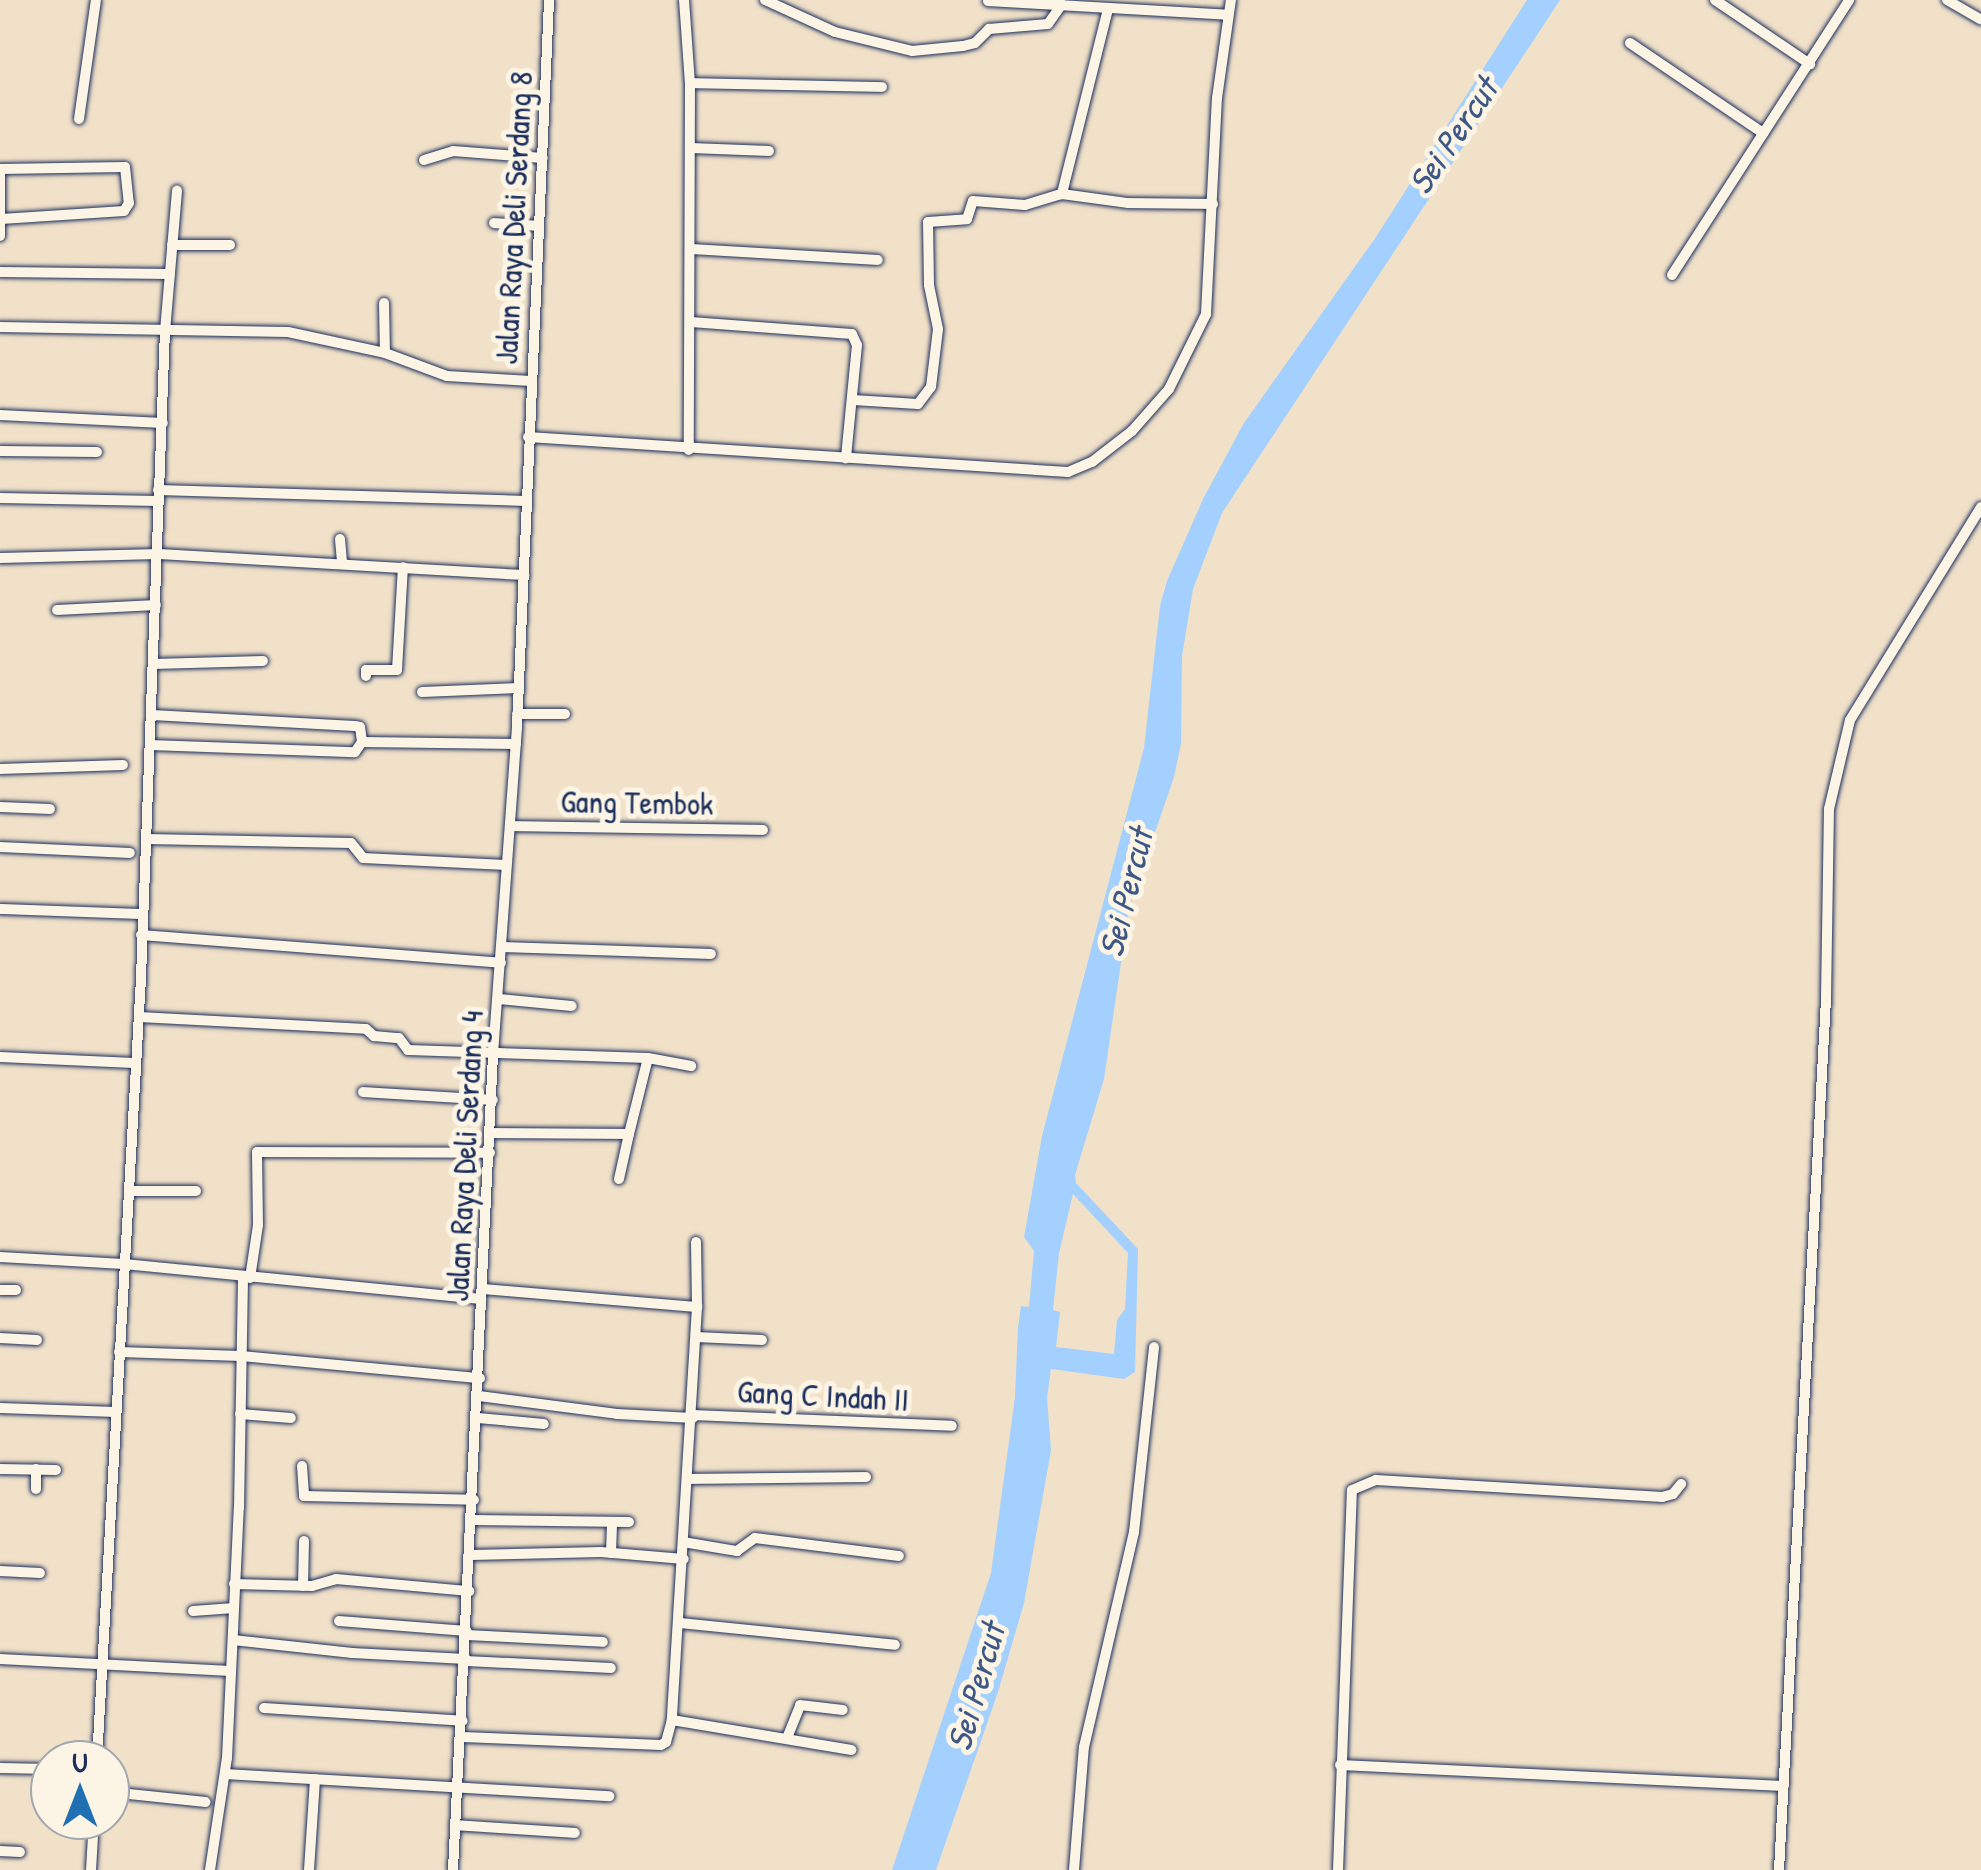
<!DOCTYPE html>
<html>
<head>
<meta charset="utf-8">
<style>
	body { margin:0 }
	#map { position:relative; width:1981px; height:1870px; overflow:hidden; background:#f1e1c9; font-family:"Patrick Hand",sans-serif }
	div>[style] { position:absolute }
	.water>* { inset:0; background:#a3d0fe }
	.roads { filter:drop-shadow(0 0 2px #1b2f5e) drop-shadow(0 0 2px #1b2f5e) }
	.minor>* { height:10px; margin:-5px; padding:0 5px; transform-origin:5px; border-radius:5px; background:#fcf5e5 }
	span { translate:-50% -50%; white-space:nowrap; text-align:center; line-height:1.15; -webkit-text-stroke:10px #fcf5e5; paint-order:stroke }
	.street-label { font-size:32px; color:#1b2f5e }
	.water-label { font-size:35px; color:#3d5786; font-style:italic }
	.north { position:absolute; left:30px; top:1740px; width:100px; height:100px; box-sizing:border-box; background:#fcf5e5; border:2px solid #a2a6af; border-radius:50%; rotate:0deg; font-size:28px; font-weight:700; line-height:40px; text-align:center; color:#1b2f5e }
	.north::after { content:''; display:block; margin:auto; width:35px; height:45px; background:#1f6fb2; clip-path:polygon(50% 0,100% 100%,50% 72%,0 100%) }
</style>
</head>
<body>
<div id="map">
	<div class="water">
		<div style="clip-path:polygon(evenodd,1527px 0,1560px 0,1222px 513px,1193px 589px,1182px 656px,1181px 744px,1174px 777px,1129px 908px,1104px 1079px,1075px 1175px,1076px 1183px,1138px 1249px,1135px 1372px,1124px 1379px,1051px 1369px,1047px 1398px,1051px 1450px,1024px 1603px,998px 1692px,936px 1870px,892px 1870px,991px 1573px,1015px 1397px,1018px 1327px,1021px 1306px,1029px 1307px,1034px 1251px,1024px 1237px,1042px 1136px,1144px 748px,1160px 606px,1167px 581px,1204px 497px,1244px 423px,1376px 237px,1527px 0,1073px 1194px,1128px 1253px,1125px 1309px,1117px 1320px,1114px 1354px,1056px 1347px,1060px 1312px,1053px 1310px,1059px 1253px,1073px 1194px)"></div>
	</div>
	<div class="roads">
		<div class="minor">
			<div style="left:684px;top:0;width:83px;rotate:85.9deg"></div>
			<div style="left:690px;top:83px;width:367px;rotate:90.2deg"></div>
			<div style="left:765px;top:0;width:77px;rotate:24.6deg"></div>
			<div style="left:835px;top:32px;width:79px;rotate:13.9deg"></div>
			<div style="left:912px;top:51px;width:51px;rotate:-5.6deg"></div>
			<div style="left:963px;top:46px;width:12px;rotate:-14deg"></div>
			<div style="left:975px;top:43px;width:20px;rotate:-45deg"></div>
			<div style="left:989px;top:29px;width:59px;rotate:-4.8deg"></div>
			<div style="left:1048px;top:24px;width:24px;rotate:-55deg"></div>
			<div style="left:1715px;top:0;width:115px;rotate:34deg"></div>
			<div style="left:1947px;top:0;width:39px;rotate:30deg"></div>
			<div style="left:988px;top:1px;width:240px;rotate:3.3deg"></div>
			<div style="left:1108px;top:9px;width:191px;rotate:104deg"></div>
			<div style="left:1062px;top:194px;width:67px;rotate:7.8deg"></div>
			<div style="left:1128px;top:203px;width:85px;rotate:0.7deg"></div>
			<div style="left:1630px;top:43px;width:161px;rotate:34.1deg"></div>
			<div style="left:690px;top:83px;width:192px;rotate:1.2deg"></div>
			<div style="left:79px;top:119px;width:120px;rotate:-81.9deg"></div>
			<div style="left:691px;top:148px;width:78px;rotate:2.2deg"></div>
			<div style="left:424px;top:160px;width:30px;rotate:-17deg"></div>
			<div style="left:453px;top:151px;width:90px;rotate:4.4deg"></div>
			<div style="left:0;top:169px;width:125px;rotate:-0.9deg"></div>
			<div style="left:125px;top:167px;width:36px;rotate:84deg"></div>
			<div style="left:129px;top:203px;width:9px;rotate:122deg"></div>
			<div style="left:124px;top:211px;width:123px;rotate:176.3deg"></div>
			<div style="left:0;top:169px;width:67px;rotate:90deg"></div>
			<div style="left:494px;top:223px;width:45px;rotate:3.8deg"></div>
			<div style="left:172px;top:245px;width:58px"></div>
			<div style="left:692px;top:249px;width:186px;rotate:3.4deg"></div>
			<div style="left:0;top:272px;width:170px;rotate:0.7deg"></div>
			<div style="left:1672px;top:275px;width:327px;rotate:-57.2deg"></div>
			<div style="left:384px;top:303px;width:50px;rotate:88.9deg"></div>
			<div style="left:691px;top:322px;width:161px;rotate:4.3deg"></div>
			<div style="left:852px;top:334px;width:12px;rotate:66deg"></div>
			<div style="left:857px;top:345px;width:114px;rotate:95.6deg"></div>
			<div style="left:0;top:327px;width:288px;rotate:1deg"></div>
			<div style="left:288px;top:332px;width:99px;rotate:12.2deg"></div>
			<div style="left:385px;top:353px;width:66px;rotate:20.4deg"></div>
			<div style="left:447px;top:376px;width:84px;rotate:3.4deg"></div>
			<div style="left:853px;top:400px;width:65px;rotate:3.5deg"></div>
			<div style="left:918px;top:404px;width:21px;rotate:-53deg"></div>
			<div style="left:931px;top:387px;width:58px;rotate:-83.1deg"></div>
			<div style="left:938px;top:329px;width:45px;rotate:-101.6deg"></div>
			<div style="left:929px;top:285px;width:63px;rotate:-90.9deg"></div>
			<div style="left:928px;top:222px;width:39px;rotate:-4deg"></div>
			<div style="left:967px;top:219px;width:19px;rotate:-72deg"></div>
			<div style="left:973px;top:201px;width:52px;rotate:4.4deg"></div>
			<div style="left:1025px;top:205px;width:39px;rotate:-17deg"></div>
			<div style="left:0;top:415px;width:163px;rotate:2.8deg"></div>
			<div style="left:528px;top:437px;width:541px;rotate:3.71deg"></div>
			<div style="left:1068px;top:472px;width:26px;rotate:-23deg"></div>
			<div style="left:1092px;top:462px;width:51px;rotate:-37.8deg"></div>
			<div style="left:1132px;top:431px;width:56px;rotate:-48.6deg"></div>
			<div style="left:1169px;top:389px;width:84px;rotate:-63.7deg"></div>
			<div style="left:1206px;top:314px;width:216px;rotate:-87.1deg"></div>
			<div style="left:1217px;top:98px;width:99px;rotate:-81.9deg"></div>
			<div style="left:0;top:451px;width:97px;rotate:0.6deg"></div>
			<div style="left:158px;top:490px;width:368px;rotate:1.7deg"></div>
			<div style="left:0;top:498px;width:158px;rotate:1.1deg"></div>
			<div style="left:340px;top:539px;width:25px;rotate:85deg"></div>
			<div style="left:0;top:558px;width:159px;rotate:-1.4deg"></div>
			<div style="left:159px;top:554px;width:366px;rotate:3.3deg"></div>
			<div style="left:57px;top:610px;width:99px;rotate:-2.9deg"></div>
			<div style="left:153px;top:664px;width:110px;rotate:-1.6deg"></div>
			<div style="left:366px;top:676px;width:6px;rotate:-90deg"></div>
			<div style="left:366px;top:670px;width:31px"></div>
			<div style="left:397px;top:670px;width:103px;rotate:-86.7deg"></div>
			<div style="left:422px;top:692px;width:97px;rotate:-2.4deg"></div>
			<div style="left:517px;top:714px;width:48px"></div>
			<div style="left:152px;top:715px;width:203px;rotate:3.1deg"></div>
			<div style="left:355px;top:726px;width:5px;rotate:11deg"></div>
			<div style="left:360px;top:727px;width:15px;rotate:82deg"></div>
			<div style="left:362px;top:742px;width:154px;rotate:0.7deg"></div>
			<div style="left:150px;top:745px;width:205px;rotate:2deg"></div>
			<div style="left:355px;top:752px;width:12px;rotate:-55deg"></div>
			<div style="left:0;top:769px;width:123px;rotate:-1.9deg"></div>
			<div style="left:0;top:807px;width:50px;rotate:2.3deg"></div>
			<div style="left:511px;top:826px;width:252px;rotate:0.9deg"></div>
			<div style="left:146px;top:839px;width:205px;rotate:1.1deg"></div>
			<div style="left:351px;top:843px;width:19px;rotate:51deg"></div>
			<div style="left:363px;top:858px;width:143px;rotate:2.8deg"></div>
			<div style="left:0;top:847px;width:130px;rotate:2.6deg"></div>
			<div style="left:0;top:909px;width:142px;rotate:2deg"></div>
			<div style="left:141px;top:935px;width:361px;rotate:4.4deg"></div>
			<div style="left:502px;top:947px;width:209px;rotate:1.9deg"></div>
			<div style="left:499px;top:999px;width:73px;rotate:5.5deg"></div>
			<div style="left:139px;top:1017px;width:227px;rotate:3deg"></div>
			<div style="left:366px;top:1029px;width:11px;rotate:41deg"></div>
			<div style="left:374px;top:1036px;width:25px;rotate:5deg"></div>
			<div style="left:399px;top:1038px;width:15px;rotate:53deg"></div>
			<div style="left:408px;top:1050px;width:240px;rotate:1.9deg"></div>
			<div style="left:648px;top:1058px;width:44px;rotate:10.5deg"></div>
			<div style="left:0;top:1057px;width:134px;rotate:2.6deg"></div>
			<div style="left:363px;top:1092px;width:130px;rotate:3.5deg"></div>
			<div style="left:492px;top:1133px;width:137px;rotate:0.4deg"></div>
			<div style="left:629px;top:1134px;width:78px;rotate:-76deg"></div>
			<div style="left:619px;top:1179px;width:46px;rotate:-77.5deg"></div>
			<div style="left:129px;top:1191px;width:67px"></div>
			<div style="left:696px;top:1242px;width:65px;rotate:89.1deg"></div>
			<div style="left:0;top:1257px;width:124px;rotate:3.2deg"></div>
			<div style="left:124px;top:1264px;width:359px;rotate:5.6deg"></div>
			<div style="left:250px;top:1278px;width:54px;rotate:-81.4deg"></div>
			<div style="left:258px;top:1225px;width:73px;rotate:-90.8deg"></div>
			<div style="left:257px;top:1152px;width:233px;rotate:0.2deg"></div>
			<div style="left:482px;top:1289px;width:216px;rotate:4.8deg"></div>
			<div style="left:697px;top:1307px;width:414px;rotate:93.5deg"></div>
			<div style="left:672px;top:1720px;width:182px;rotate:9.5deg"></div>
			<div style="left:0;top:1290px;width:16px"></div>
			<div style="left:696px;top:1337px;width:66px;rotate:2.6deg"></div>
			<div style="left:0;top:1338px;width:37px;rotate:3deg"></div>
			<div style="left:119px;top:1352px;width:122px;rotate:1.9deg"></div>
			<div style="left:241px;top:1356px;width:240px;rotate:5.3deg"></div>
			<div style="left:479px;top:1396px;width:139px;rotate:7.4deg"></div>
			<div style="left:617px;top:1414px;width:76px;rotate:3deg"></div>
			<div style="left:0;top:1408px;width:116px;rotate:2deg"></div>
			<div style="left:240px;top:1414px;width:51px;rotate:4.5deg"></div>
			<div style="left:693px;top:1415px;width:259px;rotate:2.4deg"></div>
			<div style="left:478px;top:1418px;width:66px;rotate:5.2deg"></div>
			<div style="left:302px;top:1466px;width:30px;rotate:86deg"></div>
			<div style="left:304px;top:1496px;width:170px;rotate:1.3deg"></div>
			<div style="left:0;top:1469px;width:56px;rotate:1deg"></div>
			<div style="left:688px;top:1479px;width:178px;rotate:-0.6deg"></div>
			<div style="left:36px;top:1489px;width:20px;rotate:-90deg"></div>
			<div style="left:473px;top:1520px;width:156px;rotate:0.7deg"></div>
			<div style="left:683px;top:1542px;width:55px;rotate:9.5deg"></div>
			<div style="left:737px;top:1551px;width:22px;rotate:-36deg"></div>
			<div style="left:755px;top:1538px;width:145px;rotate:7.1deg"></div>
			<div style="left:611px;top:1553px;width:31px;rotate:-88deg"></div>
			<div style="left:471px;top:1555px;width:130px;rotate:-1.3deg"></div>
			<div style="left:601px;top:1552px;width:83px;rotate:4.8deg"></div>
			<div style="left:0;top:1571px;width:40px;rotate:2.9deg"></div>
			<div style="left:234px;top:1584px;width:78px;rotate:1.5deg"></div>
			<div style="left:312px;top:1586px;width:25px;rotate:-16deg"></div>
			<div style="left:336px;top:1579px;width:134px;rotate:5.2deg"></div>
			<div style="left:303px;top:1586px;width:45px;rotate:-88.7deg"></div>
			<div style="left:193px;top:1611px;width:41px;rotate:-4.2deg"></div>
			<div style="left:339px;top:1621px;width:128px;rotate:4.5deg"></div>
			<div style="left:680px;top:1623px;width:216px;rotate:5.8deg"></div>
			<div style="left:467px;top:1635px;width:136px;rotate:2.9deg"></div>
			<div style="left:233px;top:1640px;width:120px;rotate:6.2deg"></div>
			<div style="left:352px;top:1653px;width:114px;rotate:3deg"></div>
			<div style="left:0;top:1659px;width:231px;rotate:3deg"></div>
			<div style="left:466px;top:1661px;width:145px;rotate:2.8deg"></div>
			<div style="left:264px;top:1708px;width:199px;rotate:3.7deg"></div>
			<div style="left:463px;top:1737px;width:198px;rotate:2.3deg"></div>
			<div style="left:661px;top:1745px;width:6px;rotate:-31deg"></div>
			<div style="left:666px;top:1742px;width:23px;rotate:-75deg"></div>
			<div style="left:787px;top:1738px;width:35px;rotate:-68deg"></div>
			<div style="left:800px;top:1705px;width:43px;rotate:6.6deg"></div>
			<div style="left:97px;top:1760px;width:783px;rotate:-86.78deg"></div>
			<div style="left:141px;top:978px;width:647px;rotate:-87.88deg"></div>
			<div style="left:165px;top:331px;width:141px;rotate:-85.1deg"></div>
			<div style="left:1340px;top:1765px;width:444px;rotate:2.7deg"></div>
			<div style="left:0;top:1768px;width:50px;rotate:1.1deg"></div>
			<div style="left:225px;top:1774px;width:385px;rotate:3.3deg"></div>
			<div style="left:110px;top:1792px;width:96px;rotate:6deg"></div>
			<div style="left:455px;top:1825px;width:120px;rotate:3.8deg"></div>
			<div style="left:0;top:1851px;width:20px;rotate:3deg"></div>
			<div style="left:91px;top:1870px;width:50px;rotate:-86.6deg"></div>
			<div style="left:210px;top:1870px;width:113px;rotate:-81.4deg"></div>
			<div style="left:227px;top:1758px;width:250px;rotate:-87.3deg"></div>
			<div style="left:239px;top:1508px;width:231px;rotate:-89deg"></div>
			<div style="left:309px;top:1870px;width:91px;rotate:-86.2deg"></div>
			<div style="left:453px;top:1870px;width:817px;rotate:-87.19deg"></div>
			<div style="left:493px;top:1054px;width:327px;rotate:-85.8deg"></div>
			<div style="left:517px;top:728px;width:729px;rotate:-87.48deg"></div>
			<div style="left:1074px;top:1870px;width:123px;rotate:-85.4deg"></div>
			<div style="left:1084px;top:1747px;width:221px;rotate:-76.9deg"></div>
			<div style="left:1134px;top:1532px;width:186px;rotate:-83.8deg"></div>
			<div style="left:1338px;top:1870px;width:380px;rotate:-87.9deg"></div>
			<div style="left:1352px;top:1490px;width:26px;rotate:-23deg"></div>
			<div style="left:1376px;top:1480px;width:287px;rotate:3.4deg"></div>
			<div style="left:1662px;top:1497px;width:11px;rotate:-15deg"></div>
			<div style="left:1673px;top:1494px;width:13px;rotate:-51deg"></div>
			<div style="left:1779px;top:1870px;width:873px;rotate:-86.91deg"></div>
			<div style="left:1826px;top:998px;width:189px;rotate:-89.1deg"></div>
			<div style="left:1829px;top:809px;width:91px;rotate:-76.7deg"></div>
			<div style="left:1850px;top:720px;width:250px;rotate:-58.4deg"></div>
		</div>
	</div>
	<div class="street-label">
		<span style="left:514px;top:218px;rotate:-87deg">Jalan Raya Deli Serdang 8</span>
		<span style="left:637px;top:803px;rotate:1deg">Gang Tembok</span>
		<span style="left:465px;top:1156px;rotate:-87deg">Jalan Raya Deli Serdang 4</span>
		<span style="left:823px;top:1396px;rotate:3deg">Gang C Indah II</span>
	</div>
	<div class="water-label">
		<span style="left:1453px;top:136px;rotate:-56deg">Sei Percut</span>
		<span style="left:1126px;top:893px;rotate:-76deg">Sei Percut</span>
		<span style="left:976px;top:1687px;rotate:-74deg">Sei Percut</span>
	</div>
	<div class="north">U</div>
</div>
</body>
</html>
